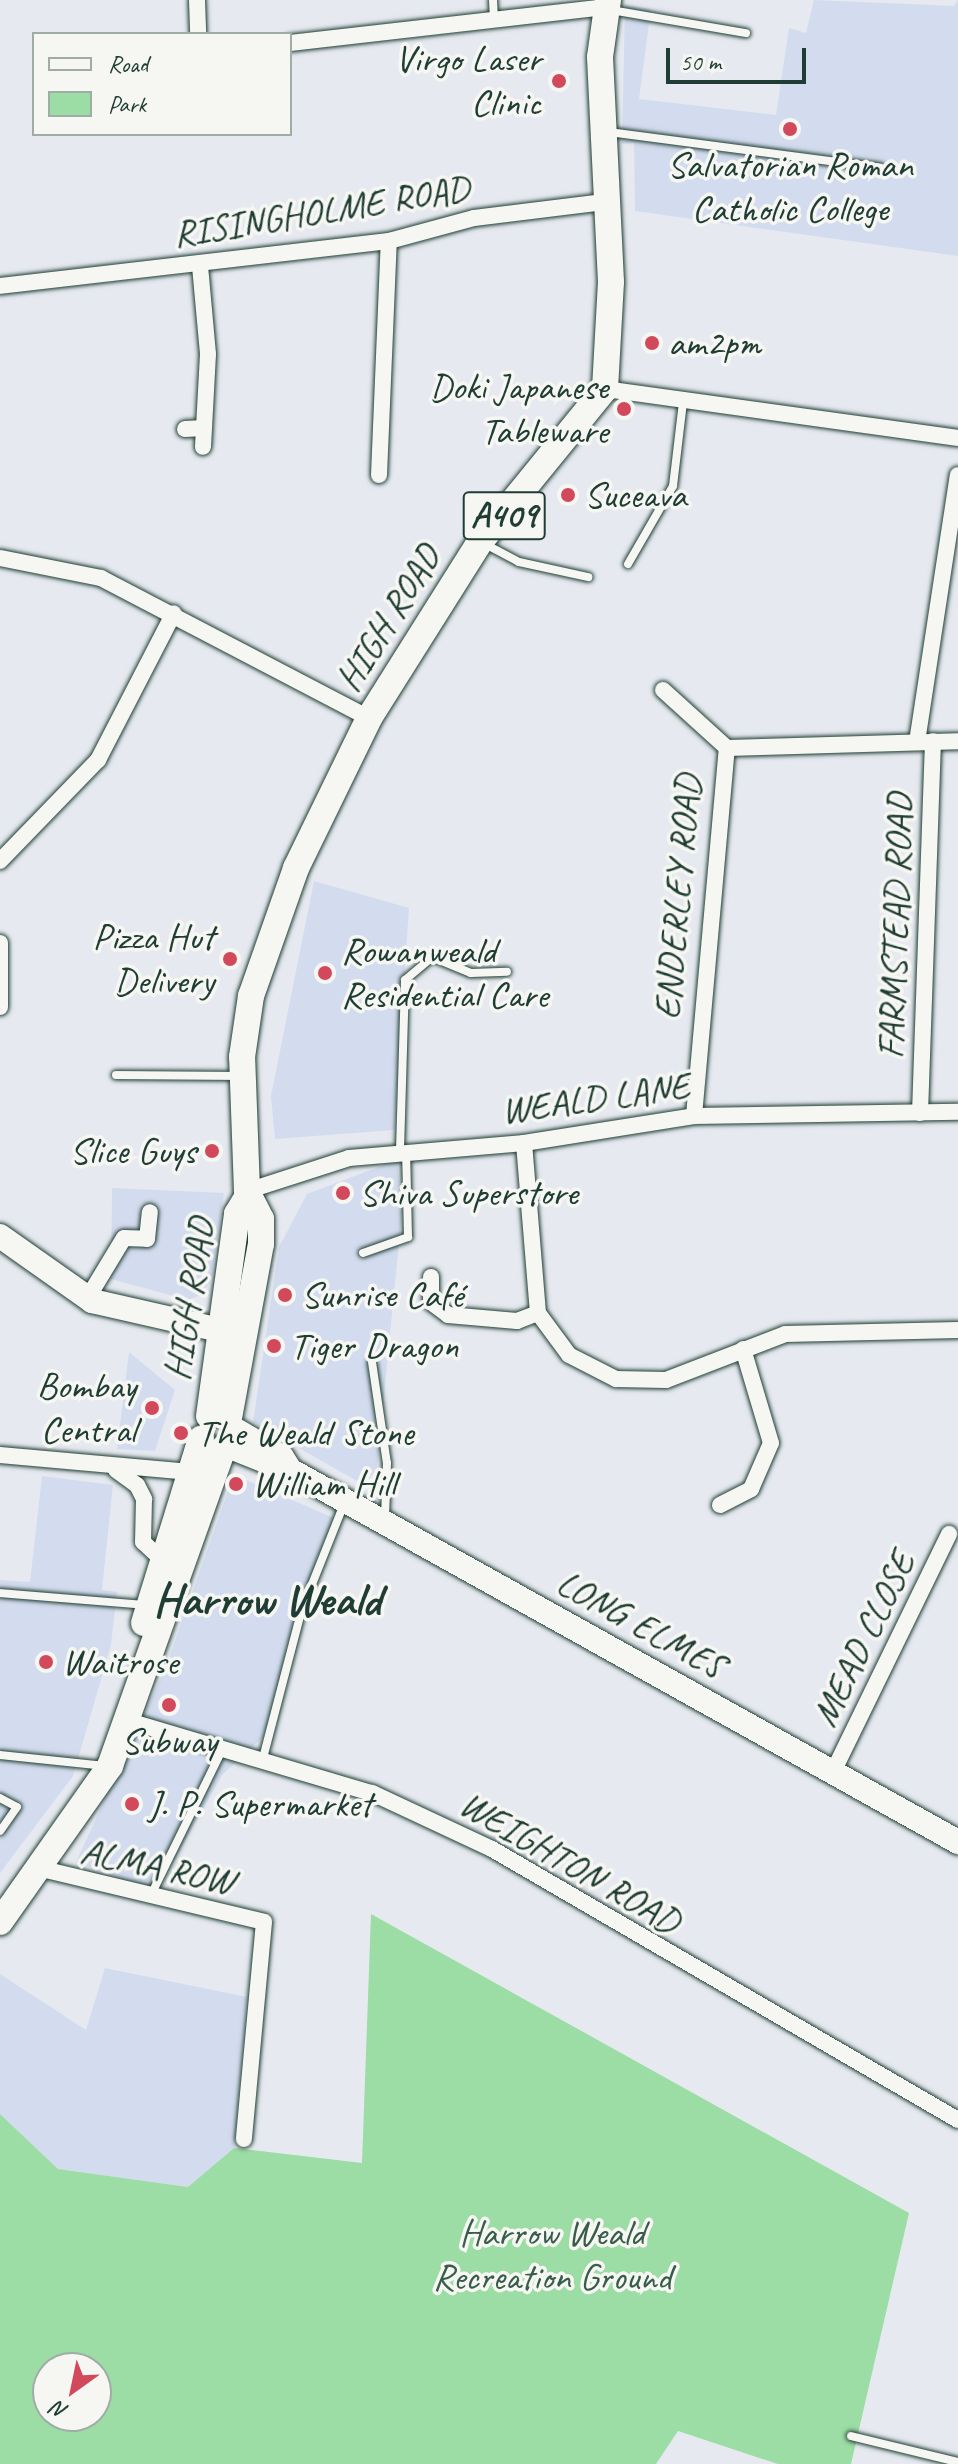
<!DOCTYPE html>
<html>
<head>
<meta charset="utf-8">
<style>
	body { margin:0 }
	#map { position:relative; width:958px; height:2464px; overflow:hidden; background:#e6eaf0; font-family:Caveat,sans-serif }
	div>[style] { position:absolute }
	.built>* { inset:0; background:#d3dcee }
	.green>* { inset:0; background:#9cdca5 }
	.roads { filter:drop-shadow(0 0 2px #1f3d34) drop-shadow(0 0 2px #1f3d34) }
	.lane>* { height:8px; margin:-4px; padding:0 4px; transform-origin:4px; border-radius:4px; background:#f6f6f2 }
	.street>* { height:16px; margin:-8px; padding:0 8px; transform-origin:8px; border-radius:8px; background:#f6f6f2 }
	.secondary>* { height:24px; margin:-12px; padding:0 12px; transform-origin:12px; border-radius:12px; background:#f6f6f2 }
	.primary>* { height:26px; margin:-13px; padding:0 13px; transform-origin:13px; border-radius:13px; background:#f6f6f2 }
	.dots>* { width:22px; height:22px; translate:-50% -50%; box-sizing:border-box; border:4px solid #f6f6f2; border-radius:50% }
	span { translate:-50% -50%; white-space:nowrap; text-align:center; line-height:1.15; -webkit-text-stroke:7px #f6f6f2; paint-order:stroke }
	.shield-label span { padding:2px 6px; background:#f6f6f2; border:2px solid; border-radius:6px; -webkit-text-stroke-width:0 }
	.shield-label { font-size:36px; color:#1f3d34; font-weight:700 }
	.poi-label { font-size:38px; color:#1f3d34 }
	.right { translate:-100% -50%; text-align:right }
	.left { translate:0 -50%; text-align:left }
	.street-label { font-size:38px; color:#1f3d34 }
	.park-label { font-size:38px; color:#385d4b }
	.district-label { font-size:46px; color:#1f3d34; font-weight:700 }
	.legend { position:absolute; left:32px; top:32px; width:260px; height:104px; box-sizing:border-box; background:#f6f6f2; border:2px solid #a0aca6; margin:0; padding:10px 14px; list-style:none; font-size:24px; color:#1f3d34 }
	.legend li { display:flex; align-items:center; gap:16px; height:40px }
	.legend b { width:40px; border:2px solid #a0aca6 }
	.north { position:absolute; left:32px; top:2352px; width:80px; height:80px; box-sizing:border-box; background:#f6f6f2; border:2px solid #a0aca6; border-radius:50%; rotate:213deg; font-size:22px; font-weight:700; line-height:32px; text-align:center; color:#1f3d34 }
	.north::after { content:''; display:block; margin:auto; width:28px; height:36px; background:#d1495b; clip-path:polygon(50% 0,100% 100%,50% 72%,0 100%) }
	.scale { position:absolute; left:666px; top:48px; width:140px; height:36px; box-sizing:border-box; border:4px solid #1f3d34; border-top:0; padding-left:10px; font-size:24px; line-height:28px; white-space:nowrap; color:#1f3d34; -webkit-text-stroke:6px #f6f6f2; paint-order:stroke }
</style>
</head>
<body>
<div id="map">
	<div class="built">
		<div style="clip-path:polygon(814px 0,954px 6px,958px 0,958px 256px,635px 211px,634px 143px,622px 144px,625px 5px,651px 9px,639px 99px,776px 115px,789px 28px,806px 33px)"></div>
		<div style="clip-path:polygon(314px 881px,409px 908px,394px 1130px,275px 1139px,271px 1096px)"></div>
		<div style="clip-path:polygon(397px 1160px,402px 1211px,377px 1469px,364px 1485px,253px 1422px,279px 1247px,307px 1194px)"></div>
		<div style="clip-path:polygon(112px 1188px,224px 1193px,211px 1281px,201px 1295px,188px 1300px,111px 1279px)"></div>
		<div style="clip-path:polygon(129px 1352px,175px 1390px,155px 1451px,117px 1449px)"></div>
		<div style="clip-path:polygon(234px 1475px,334px 1518px,263px 1737px,222px 1775px,157px 1891px,76px 1862px,165px 1669px)"></div>
		<div style="clip-path:polygon(42px 1476px,113px 1485px,102px 1590px,117px 1592px,111px 1645px,73px 1776px,0 1873px,0 1580px,30px 1582px)"></div>
		<div style="clip-path:polygon(105px 1968px,247px 1997px,234px 2148px,188px 2187px,58px 2169px,0 2114px,0 1974px,86px 2030px)"></div>
	</div>
	<div class="green">
		<div style="clip-path:polygon(evenodd,371px 1914px,909px 2213px,851px 2464px,778px 2464px,678px 2431px,656px 2464px,0 2464px,0 2114px,58px 2169px,188px 2187px,234px 2148px,362px 2163px,371px 1914px,48px 2368px,96px 2368px,96px 2416px,48px 2416px,48px 2368px)"></div>
	</div>
	<div class="roads">
		<div class="lane">
			<div style="left:493px;top:0;width:19px;rotate:87deg"></div>
			<div style="left:611px;top:10px;width:137px;rotate:9.7deg"></div>
			<div style="left:609px;top:132px;width:274px;rotate:7.5deg"></div>
			<div style="left:485px;top:544px;width:38px;rotate:28deg"></div>
			<div style="left:519px;top:562px;width:71px;rotate:12.3deg"></div>
			<div style="left:628px;top:564px;width:90px;rotate:-60deg"></div>
			<div style="left:673px;top:486px;width:85px;rotate:-83.2deg"></div>
			<div style="left:116px;top:1075px;width:124px;rotate:0.5deg"></div>
			<div style="left:400px;top:1150px;width:170px;rotate:-88.3deg"></div>
			<div style="left:405px;top:980px;width:35px;rotate:-40deg"></div>
			<div style="left:432px;top:957px;width:42px;rotate:22.3deg"></div>
			<div style="left:471px;top:973px;width:36px;rotate:-2deg"></div>
			<div style="left:363px;top:1253px;width:48px;rotate:-19.6deg"></div>
			<div style="left:408px;top:1237px;width:86px;rotate:-91.3deg"></div>
			<div style="left:372px;top:1362px;width:102px;rotate:81.6deg"></div>
			<div style="left:387px;top:1463px;width:55px;rotate:92.1deg"></div>
			<div style="left:0;top:1593px;width:147px;rotate:4.7deg"></div>
			<div style="left:0;top:1755px;width:106px;rotate:6deg"></div>
			<div style="left:262px;top:1762px;width:155px;rotate:-75.4deg"></div>
			<div style="left:301px;top:1612px;width:116px;rotate:-68.3deg"></div>
			<div style="left:0;top:1798px;width:19px;rotate:28deg"></div>
			<div style="left:17px;top:1807px;width:29px;rotate:125deg"></div>
			<div style="left:152px;top:1893px;width:159px;rotate:-63.9deg"></div>
			<div style="left:851px;top:2436px;width:110px;rotate:13.7deg"></div>
		</div>
		<div class="street">
			<div style="left:197px;top:0;width:34px;rotate:88deg"></div>
			<div style="left:290px;top:43px;width:319px;rotate:-6.5deg"></div>
			<div style="left:200px;top:266px;width:88px;rotate:84.8deg"></div>
			<div style="left:208px;top:354px;width:93px;rotate:93.1deg"></div>
			<div style="left:0;top:286px;width:392px;rotate:-6.6deg"></div>
			<div style="left:389px;top:241px;width:88px;rotate:-15.1deg"></div>
			<div style="left:474px;top:218px;width:131px;rotate:-7deg"></div>
			<div style="left:605px;top:389px;width:356px;rotate:7.9deg"></div>
			<div style="left:185px;top:429px;width:19px;rotate:-3deg"></div>
			<div style="left:379px;top:475px;width:234px;rotate:-87.6deg"></div>
			<div style="left:0;top:558px;width:103px;rotate:11.2deg"></div>
			<div style="left:101px;top:578px;width:302px;rotate:27.6deg"></div>
			<div style="left:663px;top:690px;width:86px;rotate:42.2deg"></div>
			<div style="left:917px;top:742px;width:270px;rotate:-81.3deg"></div>
			<div style="left:0;top:861px;width:141px;rotate:-45.9deg"></div>
			<div style="left:98px;top:760px;width:165px;rotate:-62.7deg"></div>
			<div style="left:0;top:943px;width:64px;rotate:90deg"></div>
			<div style="left:920px;top:1113px;width:372px;rotate:-88deg"></div>
			<div style="left:694px;top:1116px;width:369px;rotate:-84.9deg"></div>
			<div style="left:727px;top:748px;width:231px;rotate:-1.7deg"></div>
			<div style="left:524px;top:1143px;width:171px;rotate:85.3deg"></div>
			<div style="left:538px;top:1313px;width:52px;rotate:53.6deg"></div>
			<div style="left:569px;top:1355px;width:53px;rotate:27.1deg"></div>
			<div style="left:616px;top:1379px;width:50px;rotate:1.1deg"></div>
			<div style="left:666px;top:1380px;width:128px;rotate:-21.1deg"></div>
			<div style="left:785px;top:1334px;width:173px;rotate:-1.3deg"></div>
			<div style="left:247px;top:1191px;width:107px;rotate:-17.9deg"></div>
			<div style="left:349px;top:1158px;width:176px;rotate:-4.9deg"></div>
			<div style="left:524px;top:1143px;width:172px;rotate:-9deg"></div>
			<div style="left:694px;top:1116px;width:264px;rotate:-0.9deg"></div>
			<div style="left:431px;top:1277px;width:25px;rotate:90deg"></div>
			<div style="left:431px;top:1302px;width:21px;rotate:37deg"></div>
			<div style="left:448px;top:1315px;width:69px;rotate:5deg"></div>
			<div style="left:517px;top:1321px;width:22px;rotate:-21deg"></div>
			<div style="left:87px;top:1299px;width:71px;rotate:-58.8deg"></div>
			<div style="left:124px;top:1238px;width:23px;rotate:2deg"></div>
			<div style="left:147px;top:1239px;width:27px;rotate:-84deg"></div>
			<div style="left:0;top:1455px;width:191px;rotate:5.1deg"></div>
			<div style="left:116px;top:1470px;width:26px;rotate:36deg"></div>
			<div style="left:137px;top:1485px;width:16px;rotate:63deg"></div>
			<div style="left:144px;top:1499px;width:43px;rotate:91.3deg"></div>
			<div style="left:143px;top:1542px;width:33px;rotate:43deg"></div>
			<div style="left:720px;top:1505px;width:35px;rotate:-27deg"></div>
			<div style="left:751px;top:1489px;width:50px;rotate:-66.5deg"></div>
			<div style="left:771px;top:1443px;width:98px;rotate:-106.6deg"></div>
			<div style="left:125px;top:1720px;width:258px;rotate:16.5deg"></div>
			<div style="left:372px;top:1793px;width:132px;rotate:25deg"></div>
			<div style="left:492px;top:1849px;width:539px;rotate:30.18deg"></div>
			<div style="left:833px;top:1772px;width:265px;rotate:-64deg"></div>
			<div style="left:38px;top:1868px;width:232px;rotate:13.4deg"></div>
			<div style="left:264px;top:1922px;width:218px;rotate:95.3deg"></div>
		</div>
		<div class="secondary">
			<div style="left:0;top:1236px;width:113px;rotate:35.2deg"></div>
			<div style="left:92px;top:1301px;width:149px;rotate:12.8deg"></div>
			<div style="left:236px;top:1430px;width:53px;rotate:30.4deg"></div>
			<div style="left:282px;top:1457px;width:15px;rotate:58deg"></div>
			<div style="left:290px;top:1470px;width:765px;rotate:29.11deg"></div>
			<div style="left:228px;top:1446px;width:65px;rotate:21.8deg"></div>
		</div>
		<div class="primary">
			<div style="left:209px;top:1416px;width:204px;rotate:-82.1deg"></div>
			<div style="left:237px;top:1214px;width:21px;rotate:-59deg"></div>
			<div style="left:229px;top:1418px;width:177px;rotate:-79.6deg"></div>
			<div style="left:261px;top:1244px;width:25px;rotate:-90deg"></div>
			<div style="left:261px;top:1219px;width:31px;rotate:-117deg"></div>
			<div style="left:247px;top:1191px;width:134px;rotate:-92.1deg"></div>
			<div style="left:242px;top:1057px;width:62px;rotate:-81.6deg"></div>
			<div style="left:251px;top:996px;width:136px;rotate:-70.6deg"></div>
			<div style="left:296px;top:868px;width:167px;rotate:-64deg"></div>
			<div style="left:369px;top:718px;width:208px;rotate:-57.8deg"></div>
			<div style="left:480px;top:542px;width:198px;rotate:-50.8deg"></div>
			<div style="left:605px;top:389px;width:107px;rotate:-86.8deg"></div>
			<div style="left:611px;top:282px;width:225px;rotate:-92.8deg"></div>
			<div style="left:600px;top:57px;width:58px;rotate:-82deg"></div>
			<div style="left:144px;top:1623px;width:193px;rotate:-72.8deg"></div>
			<div style="left:0;top:1922px;width:191px;rotate:-54.8deg"></div>
			<div style="left:110px;top:1766px;width:337px;rotate:-70.4deg"></div>
		</div>
	</div>
	<div class="dots">
		<div style="left:559px;top:81px;background:#d1495b"></div>
		<div style="left:790px;top:129px;background:#d1495b"></div>
		<div style="left:652px;top:343px;background:#d1495b"></div>
		<div style="left:624px;top:409px;background:#d1495b"></div>
		<div style="left:568px;top:495px;background:#d1495b"></div>
		<div style="left:230px;top:959px;background:#d1495b"></div>
		<div style="left:325px;top:973px;background:#d1495b"></div>
		<div style="left:212px;top:1151px;background:#d1495b"></div>
		<div style="left:343px;top:1193px;background:#d1495b"></div>
		<div style="left:285px;top:1295px;background:#d1495b"></div>
		<div style="left:274px;top:1346px;background:#d1495b"></div>
		<div style="left:152px;top:1408px;background:#d1495b"></div>
		<div style="left:181px;top:1433px;background:#d1495b"></div>
		<div style="left:236px;top:1484px;background:#d1495b"></div>
		<div style="left:46px;top:1662px;background:#d1495b"></div>
		<div style="left:169px;top:1705px;background:#d1495b"></div>
		<div style="left:132px;top:1804px;background:#d1495b"></div>
	</div>
	<div class="shield-label">
		<span style="left:504px;top:516px">A409</span>
	</div>
	<div class="poi-label">
		<span class="right" style="left:541px;top:81px">Virgo Laser<br>Clinic</span>
		<span style="left:790px;top:187px">Salvatorian Roman<br>Catholic College</span>
		<span class="left" style="left:668px;top:343px">am2pm</span>
		<span class="right" style="left:608px;top:409px">Doki Japanese<br>Tableware</span>
		<span class="left" style="left:584px;top:495px">Suceava</span>
		<span class="right" style="left:214px;top:959px">Pizza Hut<br>Delivery</span>
		<span class="left" style="left:341px;top:973px">Rowanweald<br>Residential Care</span>
		<span class="right" style="left:196px;top:1151px">Slice Guys</span>
		<span class="left" style="left:359px;top:1193px">Shiva Superstore</span>
		<span class="left" style="left:301px;top:1295px">Sunrise Café</span>
		<span class="left" style="left:290px;top:1346px">Tiger Dragon</span>
		<span class="right" style="left:136px;top:1408px">Bombay<br>Central</span>
		<span class="left" style="left:197px;top:1433px">The Weald Stone</span>
		<span class="left" style="left:252px;top:1484px">William Hill</span>
		<span class="left" style="left:62px;top:1662px">Waitrose</span>
		<span style="left:169px;top:1741px">Subway</span>
		<span class="left" style="left:148px;top:1804px">J. P. Supermarket</span>
	</div>
	<div class="street-label">
		<span style="left:321px;top:211px;rotate:-9deg">RISINGHOLME ROAD</span>
		<span style="left:388px;top:618px;rotate:-58deg">HIGH ROAD</span>
		<span style="left:677px;top:897px;rotate:-85deg">ENDERLEY ROAD</span>
		<span style="left:895px;top:926px;rotate:-88deg">FARMSTEAD ROAD</span>
		<span style="left:595px;top:1098px;rotate:-8deg">WEALD LANE</span>
		<span style="left:189px;top:1299px;rotate:-81deg">HIGH ROAD</span>
		<span style="left:641px;top:1624px;rotate:29deg">LONG ELMES</span>
		<span style="left:863px;top:1639px;rotate:-64deg">MEAD CLOSE</span>
		<span style="left:570px;top:1862px;rotate:30deg">WEIGHTON ROAD</span>
		<span style="left:157px;top:1866px;rotate:12deg">ALMA ROW</span>
	</div>
	<div class="park-label">
		<span style="left:552px;top:2255px">Harrow Weald<br>Recreation Ground</span>
	</div>
	<div class="district-label">
		<span style="left:267px;top:1600px">Harrow Weald</span>
	</div>
	<ul class="legend">
	<li><b style="height:10px;background:#f6f6f2"></b>Road</li>
	<li><b style="height:22px;background:#9cdca5"></b>Park</li>
	</ul>
	<div class="north">N</div>
	<div class="scale">50 m</div>
</div>
</body>
</html>
